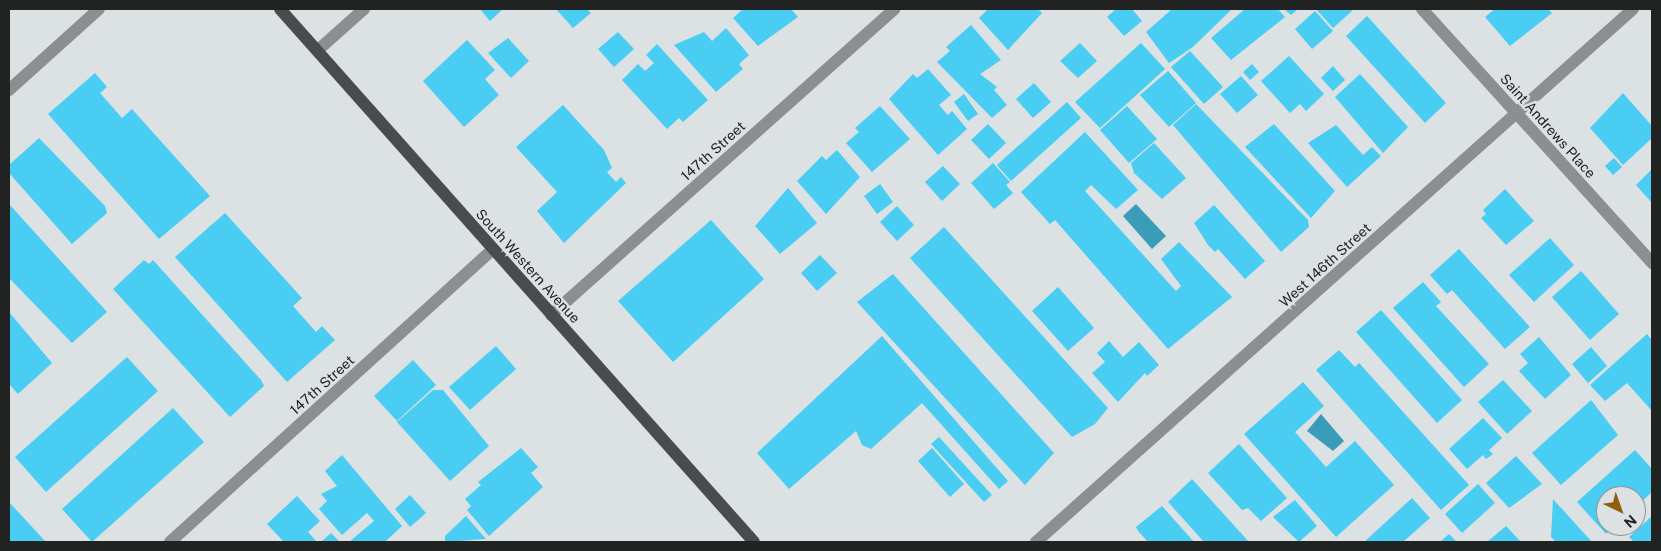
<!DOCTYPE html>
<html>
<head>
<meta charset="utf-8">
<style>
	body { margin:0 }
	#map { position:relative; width:1661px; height:551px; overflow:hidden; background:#dce1e3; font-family:"Public Sans",sans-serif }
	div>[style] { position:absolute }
	.water>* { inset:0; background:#399cb9 }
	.building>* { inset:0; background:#49cdf3 }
	.street>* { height:12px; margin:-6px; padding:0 6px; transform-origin:6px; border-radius:6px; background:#8c8e8f }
	.primary>* { height:12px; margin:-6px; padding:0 6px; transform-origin:6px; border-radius:6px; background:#494c4e }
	span { translate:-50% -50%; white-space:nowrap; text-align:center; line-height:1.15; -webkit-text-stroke:4.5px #dce1e3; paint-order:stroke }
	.street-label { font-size:14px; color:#212323 }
	.frame { position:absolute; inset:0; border:10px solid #212323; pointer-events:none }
	.north { position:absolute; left:1596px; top:486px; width:50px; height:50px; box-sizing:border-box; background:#dce1e3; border:1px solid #919596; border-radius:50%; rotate:138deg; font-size:14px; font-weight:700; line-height:20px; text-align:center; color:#212323 }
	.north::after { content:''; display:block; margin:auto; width:18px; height:22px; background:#915e0e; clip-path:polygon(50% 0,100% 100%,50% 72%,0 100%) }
</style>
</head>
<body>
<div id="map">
	<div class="water">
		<div style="clip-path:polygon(1136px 204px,1166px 236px,1152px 249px,1123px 216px)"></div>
		<div style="clip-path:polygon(1321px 414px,1344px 441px,1333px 451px,1307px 431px)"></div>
	</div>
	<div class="building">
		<div style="clip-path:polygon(480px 9px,503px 9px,490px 21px)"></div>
		<div style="clip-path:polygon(556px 9px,587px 9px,591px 13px,573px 28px)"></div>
		<div style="clip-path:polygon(743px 9px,791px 9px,798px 17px,758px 46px,733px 18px)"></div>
		<div style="clip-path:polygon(988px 9px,1038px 9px,1042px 13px,1008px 50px,979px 18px)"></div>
		<div style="clip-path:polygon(1116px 9px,1132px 9px,1142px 21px,1124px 36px,1107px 17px)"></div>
		<div style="clip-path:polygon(1172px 9px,1232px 9px,1193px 47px,1169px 63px,1146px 32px)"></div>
		<div style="clip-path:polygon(1245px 9px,1278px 9px,1285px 17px,1231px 60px,1211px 38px)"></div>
		<div style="clip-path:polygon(1284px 9px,1298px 9px,1291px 15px)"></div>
		<div style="clip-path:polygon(1316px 9px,1351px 9px,1352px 11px,1333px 28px)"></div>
		<div style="clip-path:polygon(1495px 9px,1548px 9px,1552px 13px,1510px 46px,1485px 17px)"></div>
		<div style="clip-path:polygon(1315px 11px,1333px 31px,1312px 49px,1295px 29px)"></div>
		<div style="clip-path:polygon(1367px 16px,1446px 103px,1425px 123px,1346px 36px)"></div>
		<div style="clip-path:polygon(971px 25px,1001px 60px,980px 74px,997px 87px,994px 90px,1007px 105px,992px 118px,937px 62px,950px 51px,946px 47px)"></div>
		<div style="clip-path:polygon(726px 28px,749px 55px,739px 64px,743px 69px,716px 92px,674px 45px,704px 32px,712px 41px)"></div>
		<div style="clip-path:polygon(618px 32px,634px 49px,614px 67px,598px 49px)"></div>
		<div style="clip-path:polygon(508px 38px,529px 61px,511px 78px,488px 53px)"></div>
		<div style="clip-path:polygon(467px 40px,495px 70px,485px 79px,499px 95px,464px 127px,423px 81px)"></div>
		<div style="clip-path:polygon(1080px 43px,1097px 61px,1078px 78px,1060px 61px)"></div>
		<div style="clip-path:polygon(1141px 43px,1165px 69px,1100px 128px,1075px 102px)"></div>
		<div style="clip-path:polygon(657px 44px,708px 100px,683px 122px,679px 118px,667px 129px,622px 80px,638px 64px,645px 71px,654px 63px,646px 55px)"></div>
		<div style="clip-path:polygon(1190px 51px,1223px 87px,1204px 104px,1171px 67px)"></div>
		<div style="clip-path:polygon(1289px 56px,1324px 94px,1306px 111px,1300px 104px,1290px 113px,1261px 81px)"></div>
		<div style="clip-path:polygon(1252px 64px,1259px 72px,1250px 80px,1243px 72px)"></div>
		<div style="clip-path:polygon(1333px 66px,1345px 80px,1333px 91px,1321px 78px)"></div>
		<div style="clip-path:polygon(928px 69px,951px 95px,939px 105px,948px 115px,952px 111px,967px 129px,938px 155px,889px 99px,913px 74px,917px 78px)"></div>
		<div style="clip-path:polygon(1168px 71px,1196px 103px,1169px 127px,1140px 95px)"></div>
		<div style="clip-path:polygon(95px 73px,107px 87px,100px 93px,122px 118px,132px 109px,210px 196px,159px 239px,48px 114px)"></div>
		<div style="clip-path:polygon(1360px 74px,1408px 127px,1383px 153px,1335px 97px)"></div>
		<div style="clip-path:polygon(1241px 76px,1258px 95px,1237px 113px,1220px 94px)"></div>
		<div style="clip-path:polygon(1034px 83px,1051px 102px,1033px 118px,1016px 99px)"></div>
		<div style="clip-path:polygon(1623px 93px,1652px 126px,1652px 138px,1623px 165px,1590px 128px)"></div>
		<div style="clip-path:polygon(964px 94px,978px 114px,968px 121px,954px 102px)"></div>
		<div style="clip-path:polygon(1067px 102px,1081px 118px,1011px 181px,997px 165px)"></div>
		<div style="clip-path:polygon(1196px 104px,1308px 220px,1309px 227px,1281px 252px,1173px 125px)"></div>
		<div style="clip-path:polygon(563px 105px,604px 150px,612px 168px,607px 172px,616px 182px,621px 177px,626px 183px,564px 243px,537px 211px,557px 192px,516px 147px)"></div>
		<div style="clip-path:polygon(880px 106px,910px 139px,872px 172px,846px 143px,859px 132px,855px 128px)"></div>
		<div style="clip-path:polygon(1127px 106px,1157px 139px,1129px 163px,1100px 130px)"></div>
		<div style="clip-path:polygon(988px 124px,1006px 143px,989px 159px,971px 140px)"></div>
		<div style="clip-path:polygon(1274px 124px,1335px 191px,1311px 218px,1245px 147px)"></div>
		<div style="clip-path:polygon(1336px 125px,1363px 155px,1372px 147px,1381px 156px,1347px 187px,1308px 143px)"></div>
		<div style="clip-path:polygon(1085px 132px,1138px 190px,1116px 209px,1091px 185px,1085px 191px,1176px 291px,1181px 286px,1161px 259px,1179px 242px,1232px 297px,1168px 349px,1055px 220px,1050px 224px,1021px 192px)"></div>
		<div style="clip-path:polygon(39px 138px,105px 206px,107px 213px,72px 244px,9px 173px,9px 165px)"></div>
		<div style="clip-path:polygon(1154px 143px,1186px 178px,1162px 199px,1134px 173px,1131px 163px)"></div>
		<div style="clip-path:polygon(837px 150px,860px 177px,826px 214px,797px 181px,822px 156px,826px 160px)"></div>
		<div style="clip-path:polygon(1614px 158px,1622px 167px,1613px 175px,1605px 166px)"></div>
		<div style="clip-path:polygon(993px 163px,1010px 182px,1006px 185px,1013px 193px,994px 209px,971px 183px)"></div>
		<div style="clip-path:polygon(943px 166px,960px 184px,942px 201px,925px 182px)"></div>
		<div style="clip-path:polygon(1652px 169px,1652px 203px,1636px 185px)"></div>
		<div style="clip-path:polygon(880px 184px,893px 202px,877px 214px,864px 196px)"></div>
		<div style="clip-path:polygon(788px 188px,817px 223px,780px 254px,755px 226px)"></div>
		<div style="clip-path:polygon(1505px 189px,1534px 221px,1506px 245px,1481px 218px,1486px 214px,1483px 210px)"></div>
		<div style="clip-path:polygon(9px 204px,107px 312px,72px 343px,9px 278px)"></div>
		<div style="clip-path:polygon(1214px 205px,1265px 261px,1245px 279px,1218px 249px,1215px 252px,1208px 245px,1194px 223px)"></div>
		<div style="clip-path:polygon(897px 206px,914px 225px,897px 241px,880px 222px)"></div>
		<div style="clip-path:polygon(225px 213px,302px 298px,293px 306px,316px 332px,322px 326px,335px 340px,287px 382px,175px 257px)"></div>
		<div style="clip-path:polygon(711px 220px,764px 279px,673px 362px,618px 301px)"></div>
		<div style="clip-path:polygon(944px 227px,1108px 408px,1095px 424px,1072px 437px,910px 258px)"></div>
		<div style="clip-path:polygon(1550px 238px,1574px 265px,1534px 302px,1509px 275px)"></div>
		<div style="clip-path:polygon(1459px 249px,1530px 327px,1505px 349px,1452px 290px,1447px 294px,1430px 275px)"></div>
		<div style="clip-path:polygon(820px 255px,837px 273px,817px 291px,801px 273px)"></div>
		<div style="clip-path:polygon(144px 260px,149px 264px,153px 260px,261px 380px,264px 386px,230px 417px,113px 289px)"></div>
		<div style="clip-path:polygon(1581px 271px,1619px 314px,1590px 340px,1552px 297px)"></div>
		<div style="clip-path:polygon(893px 274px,1054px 453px,1025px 485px,857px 302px)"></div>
		<div style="clip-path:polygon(1423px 282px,1441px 302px,1436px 306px,1489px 364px,1464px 387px,1393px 308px)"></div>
		<div style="clip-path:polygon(1058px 287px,1094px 328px,1068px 351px,1032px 311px)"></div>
		<div style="clip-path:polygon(1381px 310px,1462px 400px,1437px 423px,1356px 332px)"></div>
		<div style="clip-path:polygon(9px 312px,52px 363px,18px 394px,9px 384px)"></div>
		<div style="clip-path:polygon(1647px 334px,1652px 340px,1652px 411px,1627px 383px,1605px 401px,1590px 385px)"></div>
		<div style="clip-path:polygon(882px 336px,1008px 481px,999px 489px,922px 403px,871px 449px,862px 445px,856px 431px,789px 489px,757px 453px)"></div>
		<div style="clip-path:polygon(1539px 337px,1571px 375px,1545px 399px,1519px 371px,1528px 363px,1520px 354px)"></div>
		<div style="clip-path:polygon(1109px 341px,1123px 357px,1139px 342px,1159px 365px,1147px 376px,1145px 373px,1118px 402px,1092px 373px,1105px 362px,1097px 353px)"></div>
		<div style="clip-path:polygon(496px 346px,516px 369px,470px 410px,449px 387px)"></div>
		<div style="clip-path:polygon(1591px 347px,1607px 366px,1588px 383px,1572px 364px)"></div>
		<div style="clip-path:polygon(1339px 350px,1355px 367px,1359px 363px,1469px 485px,1441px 510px,1316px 370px)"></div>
		<div style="clip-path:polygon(127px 357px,158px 391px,46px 492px,15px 457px)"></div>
		<div style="clip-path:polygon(413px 360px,436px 385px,397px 421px,374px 396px)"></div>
		<div style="clip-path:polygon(1503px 380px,1532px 411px,1507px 434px,1478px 402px)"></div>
		<div style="clip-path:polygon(1303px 382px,1324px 406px,1295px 432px,1326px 467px,1355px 441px,1394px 485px,1336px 537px,1244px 434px)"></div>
		<div style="clip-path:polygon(433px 390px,443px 390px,489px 446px,450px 481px,397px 422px)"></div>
		<div style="clip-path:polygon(1591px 400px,1618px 435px,1561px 485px,1532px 453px)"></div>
		<div style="clip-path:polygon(173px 408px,204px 442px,92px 542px,62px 509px)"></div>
		<div style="clip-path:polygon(1483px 418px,1502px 438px,1489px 450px,1493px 454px,1486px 459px,1483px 455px,1467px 469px,1449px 449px)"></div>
		<div style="clip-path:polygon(939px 437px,992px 495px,984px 502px,931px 444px)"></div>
		<div style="clip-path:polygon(1239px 444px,1287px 498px,1261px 521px,1248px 508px,1242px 510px,1208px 473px)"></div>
		<div style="clip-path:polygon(521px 448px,538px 467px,531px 473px,543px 487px,489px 536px,467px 510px,471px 506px,465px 499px,481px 485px,478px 482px)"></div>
		<div style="clip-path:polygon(932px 448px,964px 484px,950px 497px,918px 461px)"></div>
		<div style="clip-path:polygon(1635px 450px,1652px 469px,1652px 492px,1636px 507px,1636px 496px,1606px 496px,1606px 526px,1615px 526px,1606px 534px,1577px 502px)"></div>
		<div style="clip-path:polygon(342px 455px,402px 526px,385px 542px,349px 542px,374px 521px,367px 513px,342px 535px,319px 509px,327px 501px,321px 494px,337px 486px,325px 471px)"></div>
		<div style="clip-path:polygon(1516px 456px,1542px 484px,1509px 508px,1486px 483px)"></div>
		<div style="clip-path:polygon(1192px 479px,1249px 542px,1204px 542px,1168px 502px)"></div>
		<div style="clip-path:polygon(1478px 484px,1495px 503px,1462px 533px,1445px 514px)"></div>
		<div style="clip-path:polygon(410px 495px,426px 513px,410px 527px,395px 509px)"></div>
		<div style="clip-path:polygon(297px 496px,320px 521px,308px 532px,317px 542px,284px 542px,267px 524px)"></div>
		<div style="clip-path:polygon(1412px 498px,1430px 518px,1403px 542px,1364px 542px)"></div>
		<div style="clip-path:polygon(1553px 499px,1592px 542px,1556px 542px,1551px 537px)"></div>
		<div style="clip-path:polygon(1295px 500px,1317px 526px,1299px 542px,1273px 517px)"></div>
		<div style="clip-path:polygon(9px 502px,46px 542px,9px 542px)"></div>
		<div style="clip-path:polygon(1162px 506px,1194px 542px,1148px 542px,1138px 531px,1136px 527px)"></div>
		<div style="clip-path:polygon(466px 516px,486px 539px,445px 542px,445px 536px)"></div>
		<div style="clip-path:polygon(1652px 516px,1652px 542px,1634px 542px,1629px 537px)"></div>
		<div style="clip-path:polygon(1506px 526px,1521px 542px,1487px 542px)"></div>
		<div style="clip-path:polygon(331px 533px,340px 542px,321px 542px)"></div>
		<div style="clip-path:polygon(1449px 534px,1457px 542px,1440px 542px)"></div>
	</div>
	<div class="street">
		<div style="left:1422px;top:9px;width:343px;rotate:47.8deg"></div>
		<div style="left:318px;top:50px;width:62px;rotate:-41.7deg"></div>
		<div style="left:9px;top:90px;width:121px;rotate:-42deg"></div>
		<div style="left:551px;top:315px;width:460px;rotate:-41.7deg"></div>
		<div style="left:170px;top:542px;width:436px;rotate:-42.2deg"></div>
		<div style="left:1036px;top:542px;width:800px;rotate:-41.76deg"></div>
	</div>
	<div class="primary">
		<div style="left:280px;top:9px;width:713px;rotate:48.35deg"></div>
	</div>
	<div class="street-label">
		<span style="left:1548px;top:126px;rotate:48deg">Saint Andrews Place</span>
		<span style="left:713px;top:151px;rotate:-42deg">147th Street</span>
		<span style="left:1325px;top:265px;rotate:-42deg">West 146th Street</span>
		<span style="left:528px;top:266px;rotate:48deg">South Western Avenue</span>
		<span style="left:322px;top:385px;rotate:-42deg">147th Street</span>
	</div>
	<div class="frame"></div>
	<div class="north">N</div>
</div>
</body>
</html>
